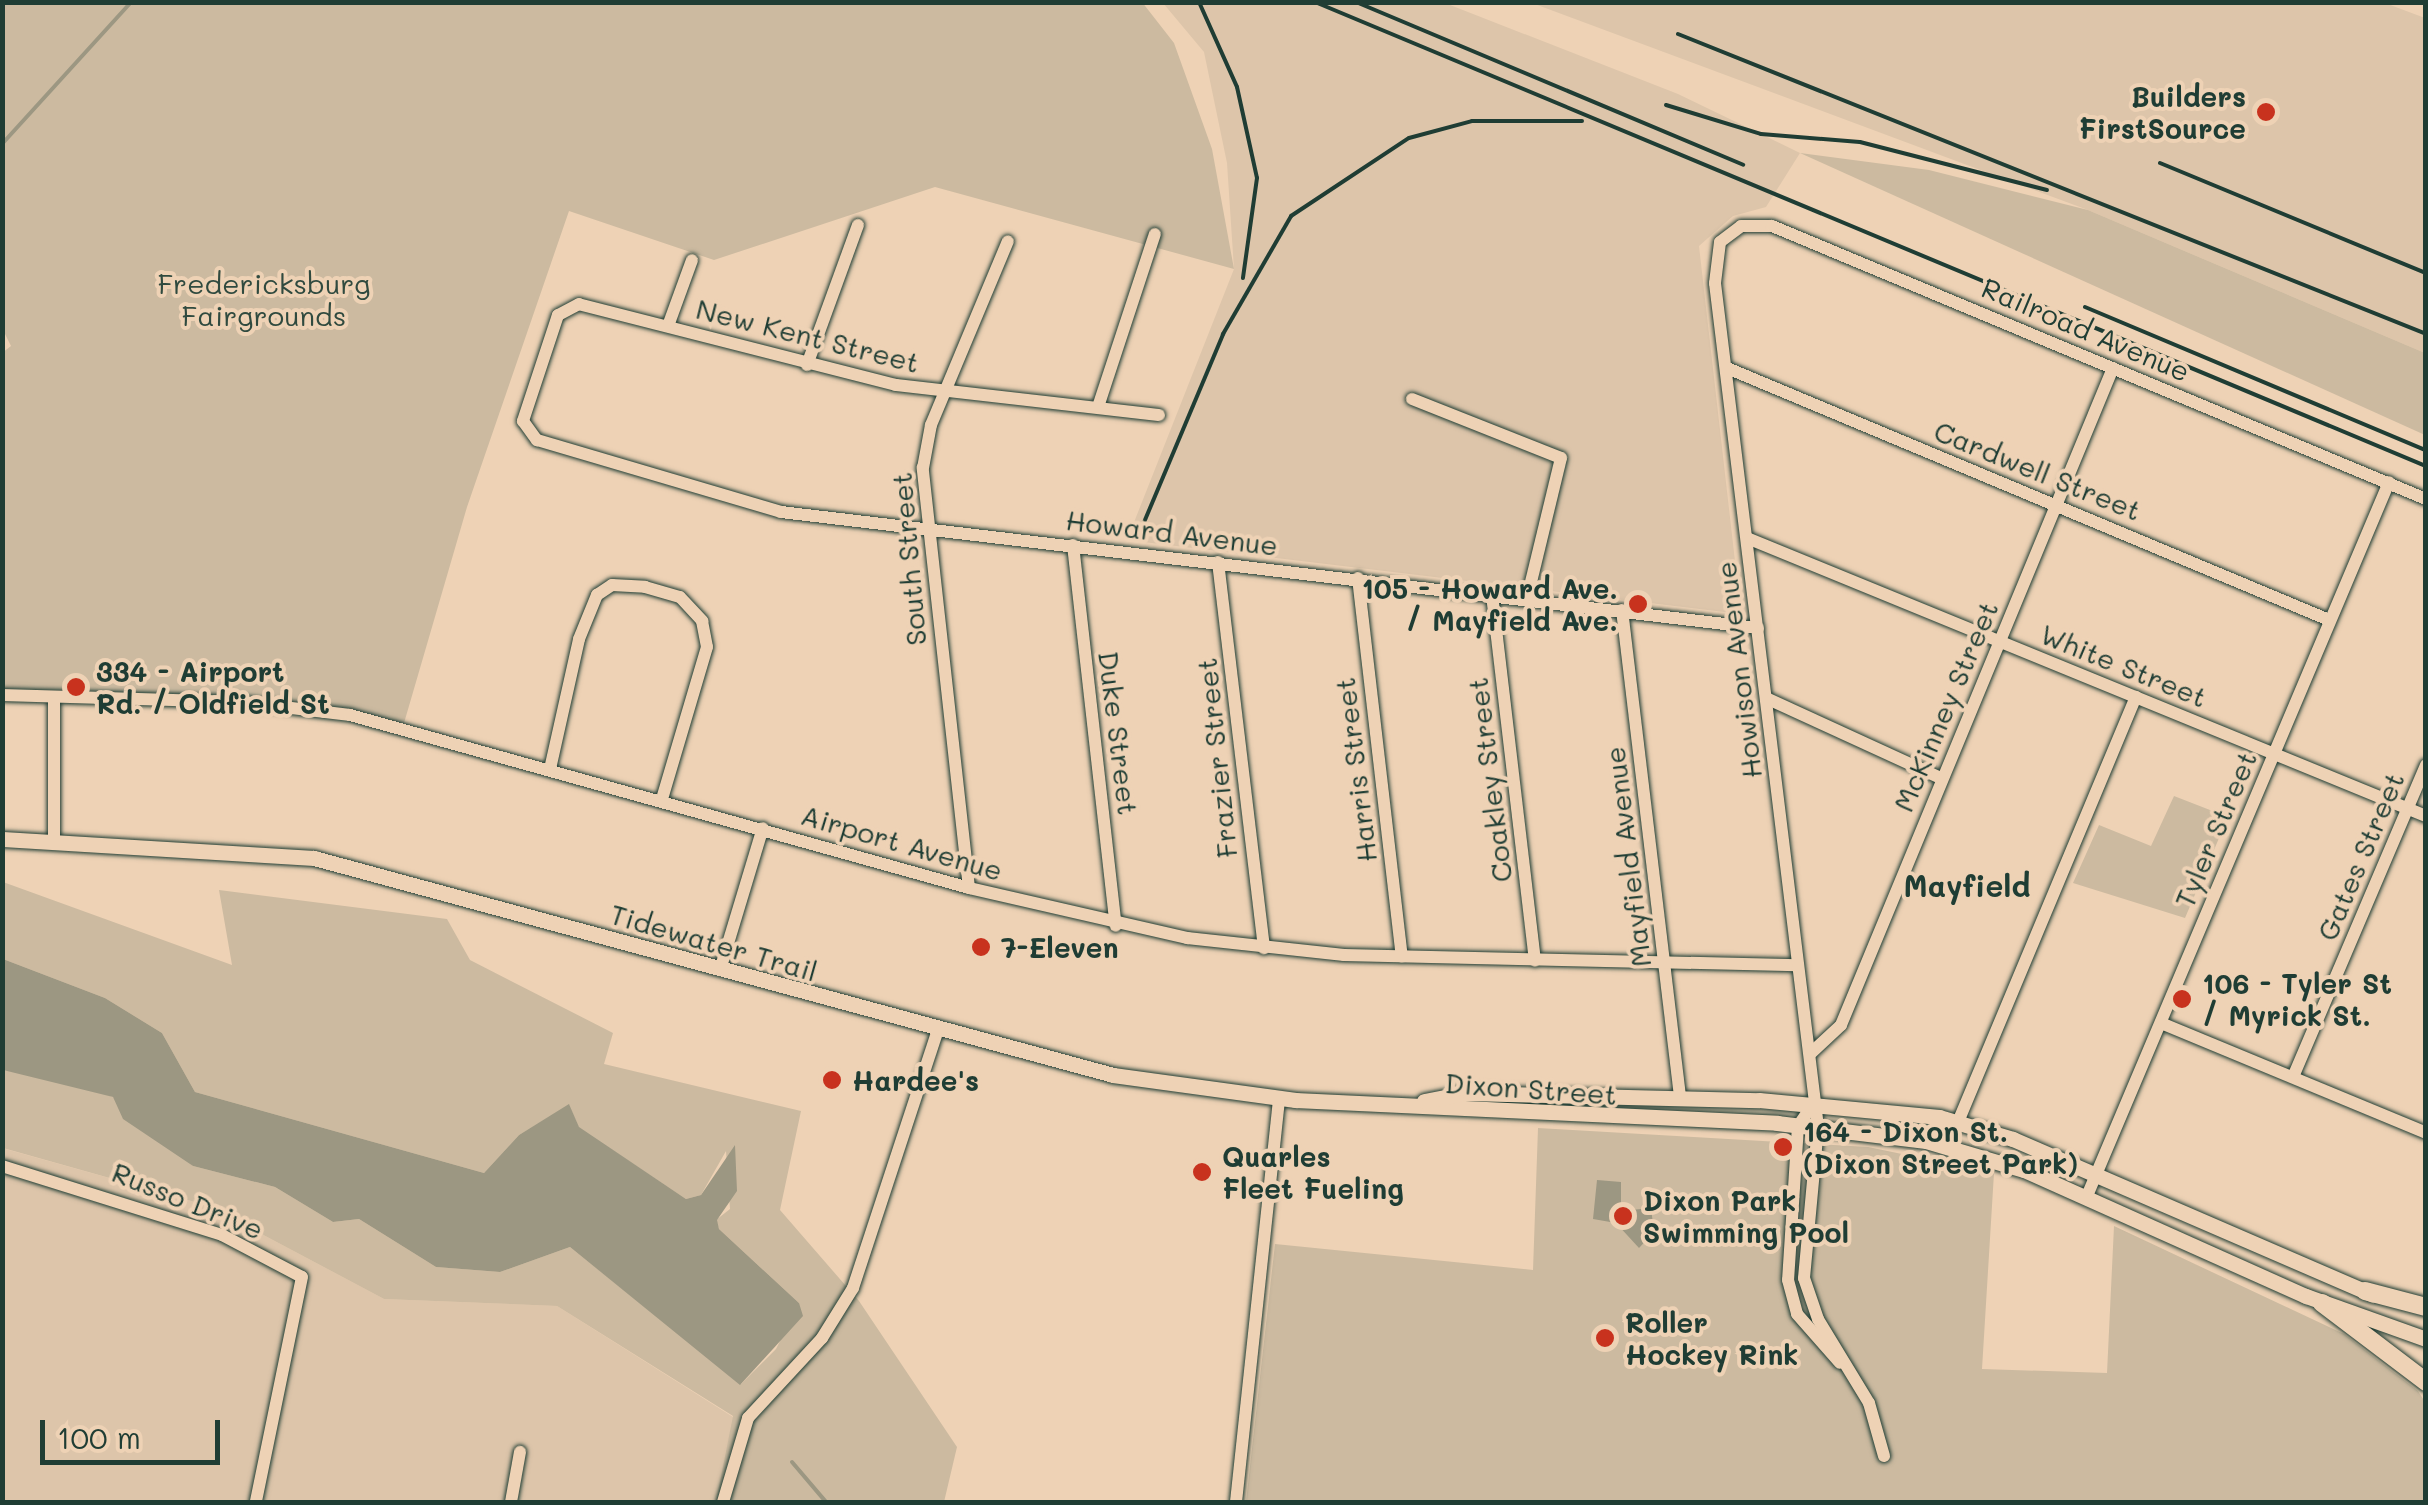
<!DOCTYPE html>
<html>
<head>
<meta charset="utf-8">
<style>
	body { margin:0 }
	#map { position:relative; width:2428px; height:1505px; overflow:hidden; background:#eed2b5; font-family:Mali,sans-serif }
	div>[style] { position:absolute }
	.built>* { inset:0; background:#ddc5aa }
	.green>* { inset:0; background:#ccbaa0 }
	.water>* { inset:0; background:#9c9782 }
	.stream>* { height:4px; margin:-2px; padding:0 2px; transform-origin:2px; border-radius:2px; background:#9c9782 }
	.roads { filter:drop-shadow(0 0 2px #1f3d34) drop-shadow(0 0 2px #1f3d34) }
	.minor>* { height:12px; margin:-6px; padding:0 6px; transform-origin:6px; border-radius:6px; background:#eed2b5 }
	.major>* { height:15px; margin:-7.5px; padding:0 7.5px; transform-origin:7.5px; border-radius:7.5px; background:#eed2b5 }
	.highway>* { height:18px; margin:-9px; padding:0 9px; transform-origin:9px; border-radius:9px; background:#eed2b5 }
	.rail>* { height:4px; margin:-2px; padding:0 2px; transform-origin:2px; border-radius:2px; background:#1f3d34 }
	.dots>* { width:28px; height:28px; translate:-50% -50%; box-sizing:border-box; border:5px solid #eed2b5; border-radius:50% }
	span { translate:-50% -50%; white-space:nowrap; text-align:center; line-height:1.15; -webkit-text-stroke:8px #eed2b5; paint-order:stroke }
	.poi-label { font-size:28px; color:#1f3d34; font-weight:700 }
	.right { translate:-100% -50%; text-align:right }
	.left { translate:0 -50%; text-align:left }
	.park-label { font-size:28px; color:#304a3f }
	.street-label { font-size:28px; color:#1f3d34 }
	.neighbourhood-label { font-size:30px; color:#1f3d34; font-weight:700 }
	.frame { position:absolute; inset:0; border:5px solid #1f3d34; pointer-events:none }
	.scale { position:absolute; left:40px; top:1420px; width:180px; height:45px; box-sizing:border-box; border:5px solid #1f3d34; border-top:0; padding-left:12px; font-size:30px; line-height:35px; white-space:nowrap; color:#1f3d34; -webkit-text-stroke:8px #eed2b5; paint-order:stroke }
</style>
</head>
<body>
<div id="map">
	<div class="built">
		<div style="clip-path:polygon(1163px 3px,1445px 3px,1678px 94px,1800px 153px,1766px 207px,1733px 216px,1699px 246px,1741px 614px,1127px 540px,1234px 269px,1227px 163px,1204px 52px)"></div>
		<div style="clip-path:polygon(1532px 3px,2385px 3px,2425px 18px,2425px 353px,2088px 210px)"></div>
		<div style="clip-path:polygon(2px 1148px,209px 1206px,384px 1299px,557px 1306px,733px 1417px,748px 1502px,3px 1502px)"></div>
	</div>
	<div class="green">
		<div style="clip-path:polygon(1142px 2px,1174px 43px,1212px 149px,1234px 269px,935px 187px,714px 260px,569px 211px,467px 507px,402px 730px,318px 709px,3px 695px,2px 353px,11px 346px,2px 328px,3px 3px)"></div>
		<div style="clip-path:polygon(1800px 153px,1929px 170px,2088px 210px,2425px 353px,2425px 435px)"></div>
		<div style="clip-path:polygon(2174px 796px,2228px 817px,2185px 918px,2073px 883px,2099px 825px,2151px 846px)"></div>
		<div style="clip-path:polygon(3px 882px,232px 965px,219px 890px,447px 919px,470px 960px,613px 1033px,604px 1064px,801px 1111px,780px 1210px,859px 1301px,957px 1447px,944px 1502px,716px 1502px,733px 1416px,557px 1306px,384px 1299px,209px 1206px,3px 1148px,2px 1070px,63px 1079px,113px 1097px,193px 1166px,275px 1187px,333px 1222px,359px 1219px,436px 1267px,500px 1272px,570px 1247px,741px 1384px,776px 1349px,799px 1303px,719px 1229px,716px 1220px,730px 1209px,726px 1151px,701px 1195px,686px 1199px,579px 1128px,569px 1105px,519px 1135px,484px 1173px,195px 1092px,162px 1033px,105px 998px,3px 959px)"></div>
		<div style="clip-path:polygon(1538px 1128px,1868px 1147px,1994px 1173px,1982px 1369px,2107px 1373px,2114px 1226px,2344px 1334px,2418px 1391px,2425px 1402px,2425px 1502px,1246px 1502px,1275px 1244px,1533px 1270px)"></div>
	</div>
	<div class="water">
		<div style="clip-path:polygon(3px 959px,105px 998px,162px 1033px,195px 1092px,484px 1173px,519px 1135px,569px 1104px,579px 1127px,686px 1199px,701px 1195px,735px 1145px,737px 1191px,717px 1220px,719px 1229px,799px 1303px,803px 1316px,740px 1385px,570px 1247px,500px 1272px,436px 1267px,359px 1219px,333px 1222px,275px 1187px,193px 1166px,123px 1119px,113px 1097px,3px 1070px)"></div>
		<div style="clip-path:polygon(1597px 1180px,1621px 1182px,1621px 1211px,1651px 1208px,1654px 1232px,1639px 1248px,1616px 1223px,1593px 1219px)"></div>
	</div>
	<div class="stream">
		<div style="left:2px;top:144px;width:192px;rotate:-47.7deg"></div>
		<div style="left:792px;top:1462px;width:52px;rotate:49.6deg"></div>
	</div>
	<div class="roads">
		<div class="minor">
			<div style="left:668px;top:326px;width:70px;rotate:-70deg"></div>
			<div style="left:807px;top:365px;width:149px;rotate:-70deg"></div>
			<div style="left:1727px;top:368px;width:653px;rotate:22.71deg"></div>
			<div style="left:1412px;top:399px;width:160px;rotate:21.6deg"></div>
			<div style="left:1561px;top:458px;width:145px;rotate:103.6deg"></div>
			<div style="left:1098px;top:407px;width:182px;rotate:-71.8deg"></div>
			<div style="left:1159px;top:415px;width:265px;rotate:-173.5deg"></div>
			<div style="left:896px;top:385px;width:327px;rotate:-165.7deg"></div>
			<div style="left:579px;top:304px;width:24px;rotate:152deg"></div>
			<div style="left:558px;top:315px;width:112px;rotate:108.3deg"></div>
			<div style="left:523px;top:421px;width:24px;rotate:54deg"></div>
			<div style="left:537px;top:440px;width:254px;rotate:16.4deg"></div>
			<div style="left:781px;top:512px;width:984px;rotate:6.77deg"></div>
			<div style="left:1747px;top:538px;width:734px;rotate:22.27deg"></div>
			<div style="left:1073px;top:545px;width:383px;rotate:83.6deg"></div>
			<div style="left:1218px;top:562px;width:389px;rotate:83.2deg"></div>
			<div style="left:1358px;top:578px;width:381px;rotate:83.4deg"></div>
			<div style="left:1492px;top:595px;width:368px;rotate:83.3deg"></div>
			<div style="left:1622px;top:610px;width:492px;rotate:83.2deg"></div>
			<div style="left:2px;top:695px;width:239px;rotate:1.7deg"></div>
			<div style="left:241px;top:702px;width:110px;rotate:6.8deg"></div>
			<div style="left:350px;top:715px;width:643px;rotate:15.61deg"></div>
			<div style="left:969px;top:888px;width:224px;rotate:12.9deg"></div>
			<div style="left:1187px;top:938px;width:158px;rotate:6.2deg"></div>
			<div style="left:1344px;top:955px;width:454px;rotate:1.3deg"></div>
			<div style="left:1766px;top:698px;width:192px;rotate:24.6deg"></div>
			<div style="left:550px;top:769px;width:133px;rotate:-77.4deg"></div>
			<div style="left:579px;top:639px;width:48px;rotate:-67.8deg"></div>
			<div style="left:597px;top:595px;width:18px;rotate:-34deg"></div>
			<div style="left:612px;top:585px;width:33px;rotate:3deg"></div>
			<div style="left:645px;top:587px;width:36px;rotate:16deg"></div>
			<div style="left:680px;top:597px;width:33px;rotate:47deg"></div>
			<div style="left:702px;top:621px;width:26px;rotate:79deg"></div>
			<div style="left:707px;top:647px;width:159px;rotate:106.5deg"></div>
			<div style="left:54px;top:839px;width:142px;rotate:-90deg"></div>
			<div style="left:969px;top:888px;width:423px;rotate:-96.3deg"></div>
			<div style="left:923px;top:468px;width:44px;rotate:-79.5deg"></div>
			<div style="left:931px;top:425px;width:199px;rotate:-67.3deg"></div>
			<div style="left:720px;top:970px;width:148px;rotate:-73.2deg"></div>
			<div style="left:2161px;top:1023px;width:287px;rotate:22.5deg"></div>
			<div style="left:1811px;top:1053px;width:41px;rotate:-43deg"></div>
			<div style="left:1841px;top:1025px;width:711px;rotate:-67.51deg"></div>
			<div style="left:2293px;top:1077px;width:339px;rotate:-66.9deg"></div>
			<div style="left:1813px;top:1104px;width:27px;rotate:124deg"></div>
			<div style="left:1798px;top:1126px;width:154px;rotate:93.7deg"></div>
			<div style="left:1788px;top:1280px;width:35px;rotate:75deg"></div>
			<div style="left:1797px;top:1314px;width:65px;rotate:48.7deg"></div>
			<div style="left:1958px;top:1122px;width:461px;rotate:-67.3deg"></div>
			<div style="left:2px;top:1166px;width:231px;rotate:17.4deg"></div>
			<div style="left:222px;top:1235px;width:90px;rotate:27.7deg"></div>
			<div style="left:302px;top:1277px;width:230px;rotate:101.6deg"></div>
			<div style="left:2087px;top:1196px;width:775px;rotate:-67.07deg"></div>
			<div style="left:1884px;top:1456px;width:55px;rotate:-105.8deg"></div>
			<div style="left:1869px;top:1403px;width:98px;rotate:-121.3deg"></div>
			<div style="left:1818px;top:1319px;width:43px;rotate:-108.9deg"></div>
			<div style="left:1804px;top:1278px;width:152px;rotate:-84.7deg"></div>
			<div style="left:1818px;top:1127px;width:850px;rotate:-96.96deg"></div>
			<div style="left:1715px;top:283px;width:41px;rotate:-83deg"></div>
			<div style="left:1720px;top:242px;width:26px;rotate:-37deg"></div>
			<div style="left:1741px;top:226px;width:31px"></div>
			<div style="left:1772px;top:226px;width:709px;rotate:22.66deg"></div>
			<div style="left:511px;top:1502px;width:51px;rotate:-79.8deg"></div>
			<div style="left:723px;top:1502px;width:88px;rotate:-73.4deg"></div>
			<div style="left:748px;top:1418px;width:109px;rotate:-47.2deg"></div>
			<div style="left:822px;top:1338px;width:59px;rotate:-58.2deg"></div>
			<div style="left:853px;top:1288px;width:269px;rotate:-71.8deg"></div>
			<div style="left:1236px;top:1502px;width:406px;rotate:-83.9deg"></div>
		</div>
		<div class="major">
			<div style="left:2px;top:839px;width:313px;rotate:3.5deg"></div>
			<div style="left:314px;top:858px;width:828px;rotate:15.19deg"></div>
			<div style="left:1113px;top:1075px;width:184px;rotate:7.8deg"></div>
			<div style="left:1295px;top:1100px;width:483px;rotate:2.7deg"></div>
			<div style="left:1777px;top:1123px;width:150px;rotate:6.9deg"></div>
			<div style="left:1926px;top:1141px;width:102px;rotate:16.5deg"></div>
			<div style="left:2024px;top:1170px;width:309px;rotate:24.1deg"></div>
			<div style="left:2306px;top:1296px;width:127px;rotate:19.7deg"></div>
			<div style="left:1424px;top:1101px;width:43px;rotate:-10.8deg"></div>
			<div style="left:1466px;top:1093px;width:293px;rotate:1.4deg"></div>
			<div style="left:1759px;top:1100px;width:181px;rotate:5.4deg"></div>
			<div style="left:1939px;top:1117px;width:77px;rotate:16.6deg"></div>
			<div style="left:2013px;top:1139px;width:392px;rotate:23.4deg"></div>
		</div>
		<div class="highway">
			<div style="left:2365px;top:1291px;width:63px;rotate:14.7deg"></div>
			<div style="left:2322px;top:1303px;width:131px;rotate:37.2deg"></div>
		</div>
	</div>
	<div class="rail">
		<div style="left:1199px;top:2px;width:93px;rotate:65.9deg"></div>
		<div style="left:1237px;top:87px;width:93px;rotate:77.6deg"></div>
		<div style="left:1257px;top:178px;width:101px;rotate:98deg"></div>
		<div style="left:1315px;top:2px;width:1204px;rotate:22.67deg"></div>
		<div style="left:1356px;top:2px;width:420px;rotate:22.8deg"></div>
		<div style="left:1678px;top:34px;width:806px;rotate:21.85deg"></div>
		<div style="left:1666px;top:105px;width:99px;rotate:17deg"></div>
		<div style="left:1761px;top:134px;width:99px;rotate:4.6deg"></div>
		<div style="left:1860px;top:142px;width:193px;rotate:14.4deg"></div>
		<div style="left:2160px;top:163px;width:288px;rotate:22.5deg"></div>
		<div style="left:2085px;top:307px;width:370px;rotate:22.8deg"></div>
		<div style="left:1145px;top:520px;width:202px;rotate:-67.2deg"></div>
		<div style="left:1223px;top:334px;width:136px;rotate:-60deg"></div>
		<div style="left:1291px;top:216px;width:141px;rotate:-33.5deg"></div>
		<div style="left:1409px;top:138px;width:65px;rotate:-15.1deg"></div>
		<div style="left:1472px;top:121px;width:110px"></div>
	</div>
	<div class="dots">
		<div style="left:2266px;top:112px;background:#c8321e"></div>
		<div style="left:1638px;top:604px;background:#c8321e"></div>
		<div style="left:76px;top:687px;background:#c8321e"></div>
		<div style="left:981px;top:947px;background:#c8321e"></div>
		<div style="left:2182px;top:999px;background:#c8321e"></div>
		<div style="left:832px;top:1080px;background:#c8321e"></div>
		<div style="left:1783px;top:1147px;background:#c8321e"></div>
		<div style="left:1202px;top:1172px;background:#c8321e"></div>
		<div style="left:1623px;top:1216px;background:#c8321e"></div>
		<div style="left:1605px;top:1338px;background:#c8321e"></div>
	</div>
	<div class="poi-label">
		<span class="right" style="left:2246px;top:112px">Builders<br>FirstSource</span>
		<span class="right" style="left:1618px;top:604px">105 - Howard Ave.<br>/ Mayfield Ave.</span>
		<span class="left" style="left:96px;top:687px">334 - Airport<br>Rd. / Oldfield St</span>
		<span class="left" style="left:1001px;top:947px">7-Eleven</span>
		<span class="left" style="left:2202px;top:999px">106 - Tyler St<br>/ Myrick St.</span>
		<span class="left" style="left:852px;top:1080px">Hardee's</span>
		<span class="left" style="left:1803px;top:1147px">164 - Dixon St.<br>(Dixon Street Park)</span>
		<span class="left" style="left:1222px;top:1172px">Quarles<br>Fleet Fueling</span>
		<span class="left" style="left:1643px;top:1216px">Dixon Park<br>Swimming Pool</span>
		<span class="left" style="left:1625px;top:1338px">Roller<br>Hockey Rink</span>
	</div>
	<div class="park-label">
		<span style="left:264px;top:299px">Fredericksburg<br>Fairgrounds</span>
	</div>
	<div class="street-label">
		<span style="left:2086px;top:329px;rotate:23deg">Railroad Avenue</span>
		<span style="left:808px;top:335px;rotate:14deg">New Kent Street</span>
		<span style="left:2038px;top:470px;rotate:22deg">Cardwell Street</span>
		<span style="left:1172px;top:532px;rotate:7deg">Howard Avenue</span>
		<span style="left:908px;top:559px;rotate:-95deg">South Street</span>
		<span style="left:2124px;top:665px;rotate:22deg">White Street</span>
		<span style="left:1738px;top:670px;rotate:-97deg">Howison Avenue</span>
		<span style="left:1945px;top:706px;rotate:-67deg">McKinney Street</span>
		<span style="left:1119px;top:733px;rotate:83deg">Duke Street</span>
		<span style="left:1216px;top:758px;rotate:-96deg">Frazier Street</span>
		<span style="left:1355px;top:770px;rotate:-97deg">Harris Street</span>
		<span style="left:1489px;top:780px;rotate:-97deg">Coakley Street</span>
		<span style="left:2215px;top:829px;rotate:-67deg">Tyler Street</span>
		<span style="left:902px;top:842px;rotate:16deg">Airport Avenue</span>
		<span style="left:2360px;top:856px;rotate:-67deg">Gates Street</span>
		<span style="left:1627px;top:857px;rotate:-97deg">Mayfield Avenue</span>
		<span style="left:714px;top:942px;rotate:16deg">Tidewater Trail</span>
		<span style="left:1531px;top:1088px;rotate:4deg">Dixon Street</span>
		<span style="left:188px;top:1200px;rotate:22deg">Russo Drive</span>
	</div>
	<div class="neighbourhood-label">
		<span style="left:1967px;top:885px">Mayfield</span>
	</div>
	<div class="frame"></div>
	<div class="scale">100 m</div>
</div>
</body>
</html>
